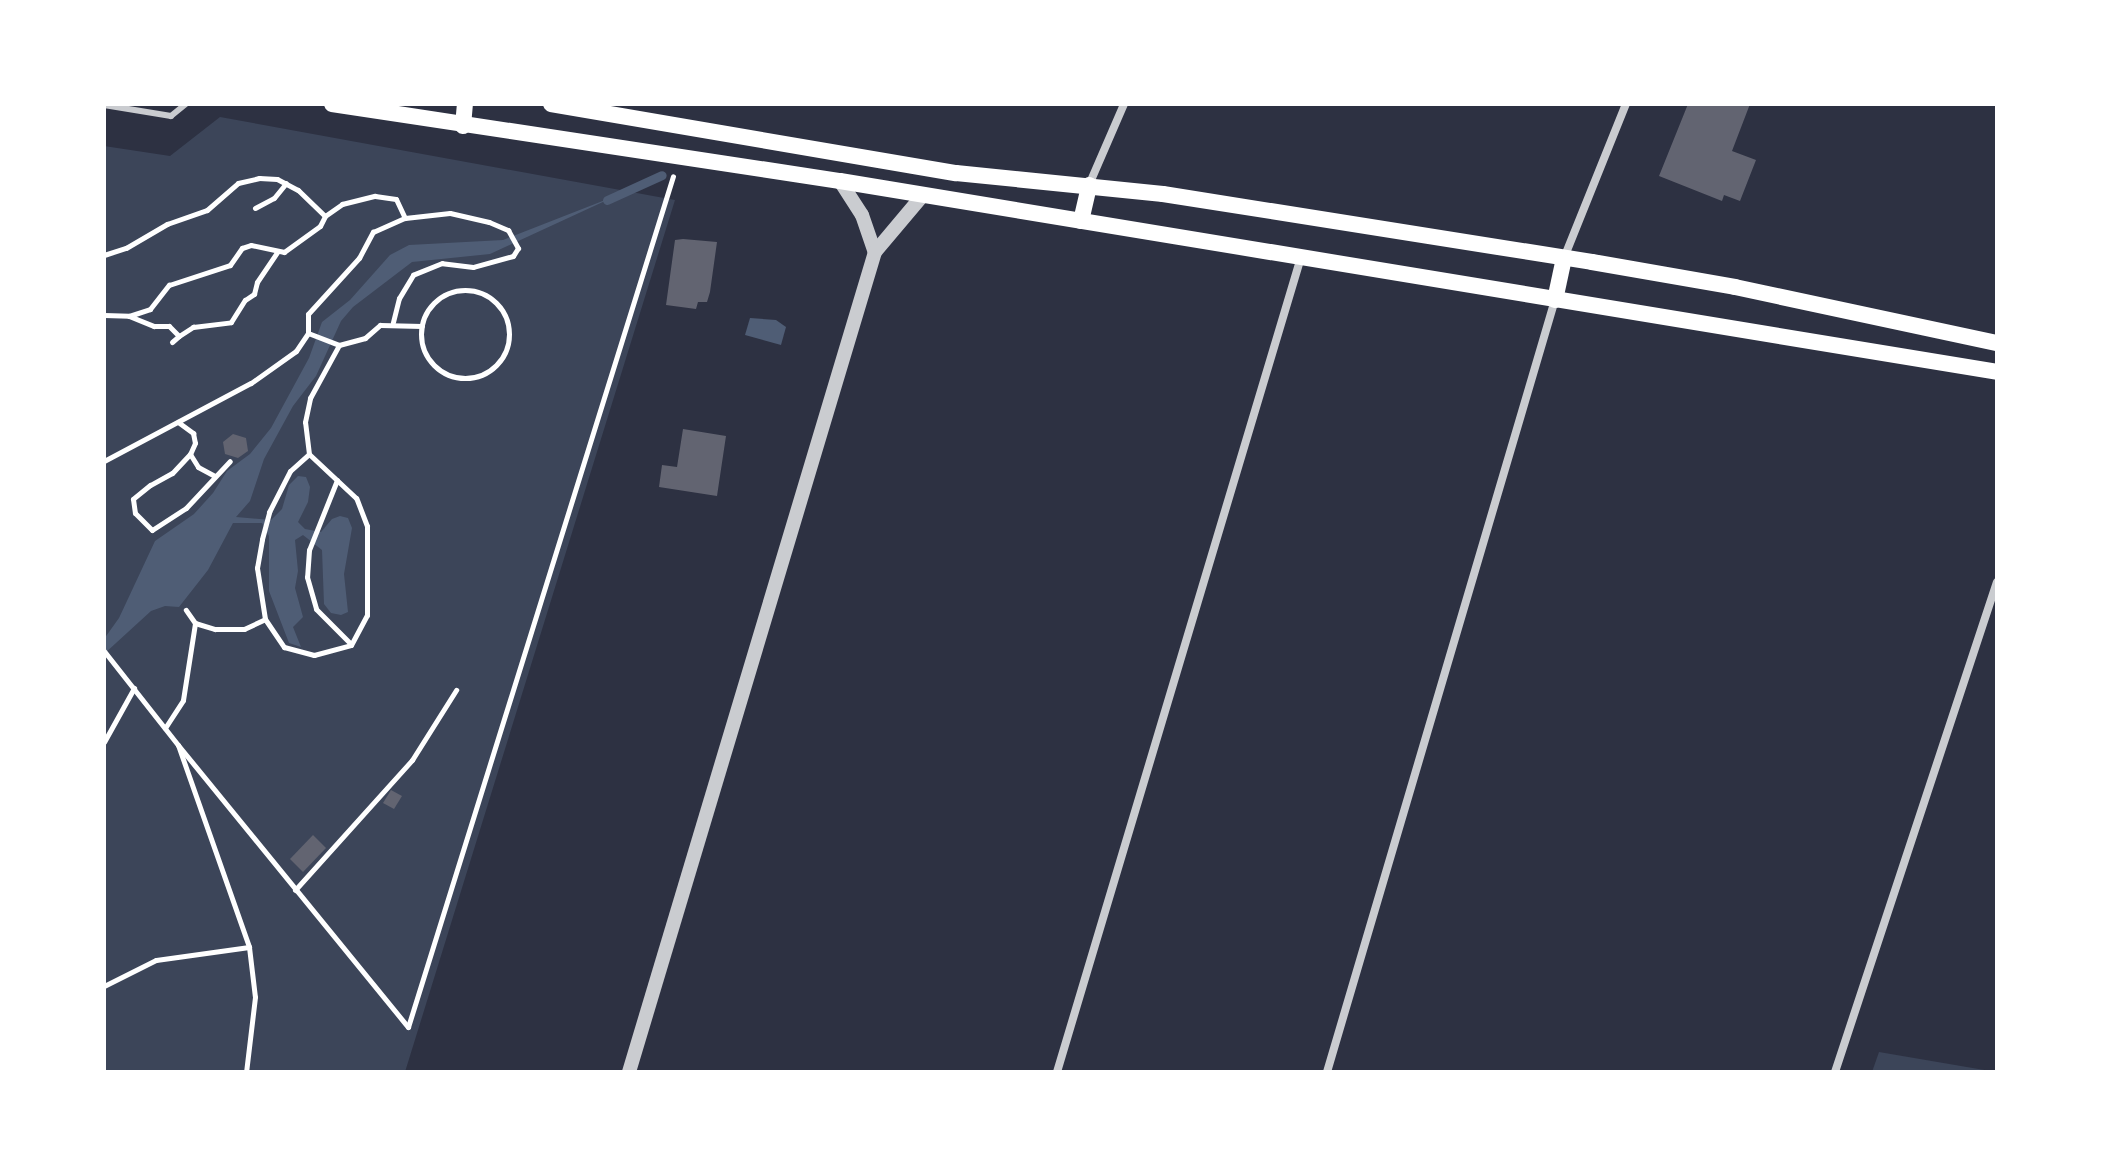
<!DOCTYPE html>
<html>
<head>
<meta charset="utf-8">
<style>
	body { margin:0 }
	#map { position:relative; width:2101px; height:1176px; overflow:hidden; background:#2d3142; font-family:"Public Sans",sans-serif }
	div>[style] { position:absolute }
	.green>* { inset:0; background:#3c4559 }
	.water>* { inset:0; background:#4f5d75 }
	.stream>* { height:9px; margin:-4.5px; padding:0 4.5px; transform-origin:4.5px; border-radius:4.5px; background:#4f5d75 }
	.building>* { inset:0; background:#626471 }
	.path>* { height:5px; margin:-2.5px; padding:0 2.5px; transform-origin:2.5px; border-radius:2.5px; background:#fff }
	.path>.ring { margin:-2.5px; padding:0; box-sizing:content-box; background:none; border:5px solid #fff; border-radius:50% }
	.service>* { height:6px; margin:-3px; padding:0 3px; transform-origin:3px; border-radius:3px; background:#caccd0 }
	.minor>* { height:8px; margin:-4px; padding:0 4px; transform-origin:4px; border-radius:4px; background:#caccd0 }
	.tertiary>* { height:14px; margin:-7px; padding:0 7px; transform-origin:7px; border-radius:7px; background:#caccd0 }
	.secondary>* { height:16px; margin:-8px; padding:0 8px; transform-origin:8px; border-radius:8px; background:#fff }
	span { translate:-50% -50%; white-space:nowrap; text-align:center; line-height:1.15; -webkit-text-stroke:7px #fff; paint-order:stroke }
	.frame { position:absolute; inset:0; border:106px solid #fff; pointer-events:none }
</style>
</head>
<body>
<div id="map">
	<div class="green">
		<div style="clip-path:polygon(220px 117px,675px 200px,405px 1072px,104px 1072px,104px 146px,170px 156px)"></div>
		<div style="clip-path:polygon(1879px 1052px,1996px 1072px,1872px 1072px)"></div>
	</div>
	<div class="water">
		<div style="clip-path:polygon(618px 195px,490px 254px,412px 262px,353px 307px,341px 321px,316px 376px,293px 406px,264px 459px,250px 501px,236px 517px,271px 520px,282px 509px,289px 485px,298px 476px,306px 477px,310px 487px,308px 502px,298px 522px,305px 529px,321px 532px,332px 519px,340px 516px,348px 518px,352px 528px,344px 574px,348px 612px,341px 615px,331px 613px,324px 604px,322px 550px,303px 535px,295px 540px,298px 571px,295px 588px,303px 617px,293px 627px,301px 647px,289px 643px,269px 591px,269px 536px,262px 523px,233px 523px,208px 570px,179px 607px,165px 606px,151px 611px,104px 654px,104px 639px,119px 618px,155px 541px,194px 514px,213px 493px,227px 471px,250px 454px,271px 428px,309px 358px,322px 322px,350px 300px,390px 255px,409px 245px,503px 240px)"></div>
		<div style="clip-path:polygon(750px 318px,776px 320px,786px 327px,781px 345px,745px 335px)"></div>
	</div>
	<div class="stream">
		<div style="left:607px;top:200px;width:60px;rotate:-24.4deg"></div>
	</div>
	<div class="building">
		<div style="clip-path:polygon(1688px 104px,1750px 104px,1732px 151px,1756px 160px,1740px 201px,1724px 195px,1722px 201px,1659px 176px)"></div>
		<div style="clip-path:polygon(683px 239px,717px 242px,710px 292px,707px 302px,698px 302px,696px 309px,666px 305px,675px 240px)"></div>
		<div style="clip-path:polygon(683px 429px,726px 436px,717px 496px,659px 487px,662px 465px,677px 467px)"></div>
		<div style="clip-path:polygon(233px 434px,246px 438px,248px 451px,238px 458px,225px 454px,223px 442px)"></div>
		<div style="clip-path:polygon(391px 790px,402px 796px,394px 809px,383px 803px)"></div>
		<div style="clip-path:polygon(313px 835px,326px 848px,303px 872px,290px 859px)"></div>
	</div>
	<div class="path">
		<div style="left:255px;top:208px;width:21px;rotate:-28deg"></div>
		<div style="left:274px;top:198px;width:19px;rotate:-51deg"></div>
		<div style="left:104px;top:255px;width:23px;rotate:-18deg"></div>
		<div style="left:126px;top:248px;width:48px;rotate:-30.3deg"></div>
		<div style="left:167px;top:224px;width:42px;rotate:-19.3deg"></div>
		<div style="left:207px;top:210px;width:41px;rotate:-41.1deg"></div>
		<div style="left:238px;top:183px;width:22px;rotate:-13deg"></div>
		<div style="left:259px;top:178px;width:18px;rotate:3deg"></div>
		<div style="left:277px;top:179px;width:24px;rotate:28deg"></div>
		<div style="left:298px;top:190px;width:37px;rotate:44deg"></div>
		<div class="ring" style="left:421px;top:290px;width:83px;height:83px"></div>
		<div style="left:104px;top:315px;width:25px;rotate:2deg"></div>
		<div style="left:129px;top:316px;width:27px;rotate:22deg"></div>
		<div style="left:154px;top:326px;width:15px"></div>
		<div style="left:169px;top:326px;width:14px;rotate:45deg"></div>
		<div style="left:179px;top:336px;width:17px;rotate:-33deg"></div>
		<div style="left:193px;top:327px;width:38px;rotate:-7deg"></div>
		<div style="left:231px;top:322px;width:26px;rotate:-58deg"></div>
		<div style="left:245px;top:300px;width:11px;rotate:-34deg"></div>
		<div style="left:254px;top:294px;width:12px;rotate:-76deg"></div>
		<div style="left:257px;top:282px;width:36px;rotate:-56deg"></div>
		<div style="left:129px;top:316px;width:22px;rotate:-18deg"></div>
		<div style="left:150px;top:309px;width:31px;rotate:-52deg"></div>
		<div style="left:169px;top:285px;width:64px;rotate:-18.2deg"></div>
		<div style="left:230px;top:265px;width:21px;rotate:-55deg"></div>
		<div style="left:242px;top:248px;width:9px;rotate:-18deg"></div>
		<div style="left:251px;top:245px;width:34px;rotate:12deg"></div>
		<div style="left:284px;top:252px;width:44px;rotate:-35.8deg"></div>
		<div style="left:320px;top:226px;width:11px;rotate:-63deg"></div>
		<div style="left:325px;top:216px;width:21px;rotate:-35deg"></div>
		<div style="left:342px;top:204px;width:34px;rotate:-14deg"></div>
		<div style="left:375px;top:196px;width:21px;rotate:8deg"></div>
		<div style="left:396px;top:199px;width:21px;rotate:65deg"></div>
		<div style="left:405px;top:218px;width:45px;rotate:-6.3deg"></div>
		<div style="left:450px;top:213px;width:40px;rotate:13deg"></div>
		<div style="left:489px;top:222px;width:21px;rotate:23deg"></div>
		<div style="left:508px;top:230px;width:21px;rotate:61deg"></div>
		<div style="left:518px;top:248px;width:9px;rotate:122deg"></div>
		<div style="left:513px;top:256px;width:41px;rotate:164.6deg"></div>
		<div style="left:473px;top:267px;width:31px;rotate:-173deg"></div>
		<div style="left:442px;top:263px;width:31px;rotate:158deg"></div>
		<div style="left:413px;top:275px;width:27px;rotate:121deg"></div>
		<div style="left:399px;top:298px;width:25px;rotate:104deg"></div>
		<div style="left:308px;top:333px;width:33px;rotate:21deg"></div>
		<div style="left:339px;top:345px;width:27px;rotate:-15deg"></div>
		<div style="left:365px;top:338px;width:20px;rotate:-41deg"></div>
		<div style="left:380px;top:325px;width:42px;rotate:1.4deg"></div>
		<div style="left:172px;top:342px;width:9px;rotate:-41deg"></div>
		<div style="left:178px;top:422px;width:19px;rotate:36deg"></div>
		<div style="left:193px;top:433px;width:10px;rotate:79deg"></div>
		<div style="left:195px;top:443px;width:12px;rotate:114deg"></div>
		<div style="left:190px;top:454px;width:26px;rotate:133deg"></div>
		<div style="left:172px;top:473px;width:25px;rotate:151deg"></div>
		<div style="left:150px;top:485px;width:22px;rotate:141deg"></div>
		<div style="left:133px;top:499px;width:14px;rotate:82deg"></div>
		<div style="left:135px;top:513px;width:24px;rotate:45deg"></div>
		<div style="left:152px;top:530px;width:40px;rotate:-32.9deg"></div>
		<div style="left:186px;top:508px;width:64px;rotate:-46.9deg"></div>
		<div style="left:190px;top:454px;width:15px;rotate:58deg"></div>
		<div style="left:198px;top:467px;width:19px;rotate:28deg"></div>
		<div style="left:104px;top:461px;width:166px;rotate:-28deg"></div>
		<div style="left:251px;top:383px;width:55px;rotate:-35.4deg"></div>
		<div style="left:296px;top:351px;width:22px;rotate:-56deg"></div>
		<div style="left:308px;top:333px;width:19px;rotate:-90deg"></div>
		<div style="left:308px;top:314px;width:76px;rotate:-47.7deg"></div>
		<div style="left:359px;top:258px;width:30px;rotate:-62deg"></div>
		<div style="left:373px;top:232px;width:35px;rotate:-24deg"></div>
		<div style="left:337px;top:480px;width:75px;rotate:111.8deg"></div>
		<div style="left:309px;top:550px;width:27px;rotate:94deg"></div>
		<div style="left:307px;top:577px;width:33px;rotate:74deg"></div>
		<div style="left:316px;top:609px;width:49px;rotate:45deg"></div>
		<div style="left:265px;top:619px;width:52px;rotate:-98.9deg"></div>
		<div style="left:257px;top:568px;width:29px;rotate:-80deg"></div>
		<div style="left:262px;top:539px;width:28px;rotate:-75deg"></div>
		<div style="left:269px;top:512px;width:46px;rotate:-62.9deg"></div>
		<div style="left:290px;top:471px;width:25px;rotate:-42deg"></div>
		<div style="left:195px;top:623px;width:21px;rotate:17deg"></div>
		<div style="left:215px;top:629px;width:29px"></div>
		<div style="left:244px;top:629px;width:23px;rotate:-25deg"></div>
		<div style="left:265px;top:619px;width:34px;rotate:56deg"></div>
		<div style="left:284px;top:647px;width:31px;rotate:15deg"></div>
		<div style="left:314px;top:655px;width:38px;rotate:-15deg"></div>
		<div style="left:351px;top:645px;width:34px;rotate:-62deg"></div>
		<div style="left:367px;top:615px;width:89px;rotate:-90deg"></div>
		<div style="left:367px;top:526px;width:30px;rotate:-111deg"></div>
		<div style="left:356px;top:498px;width:64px;rotate:-136.9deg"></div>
		<div style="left:309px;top:454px;width:32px;rotate:-97deg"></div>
		<div style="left:305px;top:422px;width:25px;rotate:-78deg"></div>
		<div style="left:310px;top:398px;width:60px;rotate:-61.3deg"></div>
		<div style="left:104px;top:651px;width:120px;rotate:51.8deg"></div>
		<div style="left:178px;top:745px;width:214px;rotate:70.6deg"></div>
		<div style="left:249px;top:947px;width:50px;rotate:83.2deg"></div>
		<div style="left:255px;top:997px;width:76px;rotate:96.8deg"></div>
		<div style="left:165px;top:728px;width:33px;rotate:-57deg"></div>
		<div style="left:183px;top:700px;width:78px;rotate:-81.1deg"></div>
		<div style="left:195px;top:623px;width:16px;rotate:-125deg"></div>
		<div style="left:104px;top:742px;width:62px;rotate:-60.9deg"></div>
		<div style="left:178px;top:745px;width:364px;rotate:50.8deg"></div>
		<div style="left:408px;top:1027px;width:891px;rotate:-72.7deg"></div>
		<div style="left:295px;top:890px;width:175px;rotate:-48deg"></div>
		<div style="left:412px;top:760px;width:83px;rotate:-57.8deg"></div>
		<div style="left:104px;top:986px;width:58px;rotate:-26.6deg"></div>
		<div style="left:156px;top:960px;width:94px;rotate:-8deg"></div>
	</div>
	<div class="service">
		<div style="left:104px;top:105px;width:68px;rotate:9.3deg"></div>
		<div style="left:171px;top:116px;width:19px;rotate:-39deg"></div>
	</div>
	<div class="minor">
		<div style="left:1089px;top:185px;width:88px;rotate:-66.6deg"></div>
		<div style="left:1564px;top:258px;width:166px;rotate:-68.1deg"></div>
		<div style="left:1057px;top:1072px;width:851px;rotate:-73.33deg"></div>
		<div style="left:1327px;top:1072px;width:805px;rotate:-73.55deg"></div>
		<div style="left:1835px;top:1072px;width:516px;rotate:-71.71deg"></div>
	</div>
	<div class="tertiary">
		<div style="left:840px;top:181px;width:40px;rotate:57.1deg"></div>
		<div style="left:862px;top:215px;width:39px;rotate:71deg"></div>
		<div style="left:629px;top:1072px;width:856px;rotate:-73.3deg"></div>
		<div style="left:875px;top:252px;width:75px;rotate:-49.9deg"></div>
	</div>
	<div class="secondary">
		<div style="left:332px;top:104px;width:514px;rotate:8.62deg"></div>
		<div style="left:840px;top:181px;width:1173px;rotate:9.37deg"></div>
		<div style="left:551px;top:104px;width:411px;rotate:9.7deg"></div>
		<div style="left:956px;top:173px;width:208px;rotate:5.8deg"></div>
		<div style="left:1163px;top:194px;width:434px;rotate:9deg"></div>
		<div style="left:1592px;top:262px;width:145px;rotate:9.9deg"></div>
		<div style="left:1735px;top:287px;width:268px;rotate:12.1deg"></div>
		<div style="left:463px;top:126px;width:22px;rotate:-85deg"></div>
		<div style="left:1081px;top:221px;width:37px;rotate:-77deg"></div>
		<div style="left:1555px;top:300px;width:43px;rotate:-77.9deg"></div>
	</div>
	<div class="frame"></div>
</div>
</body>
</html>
